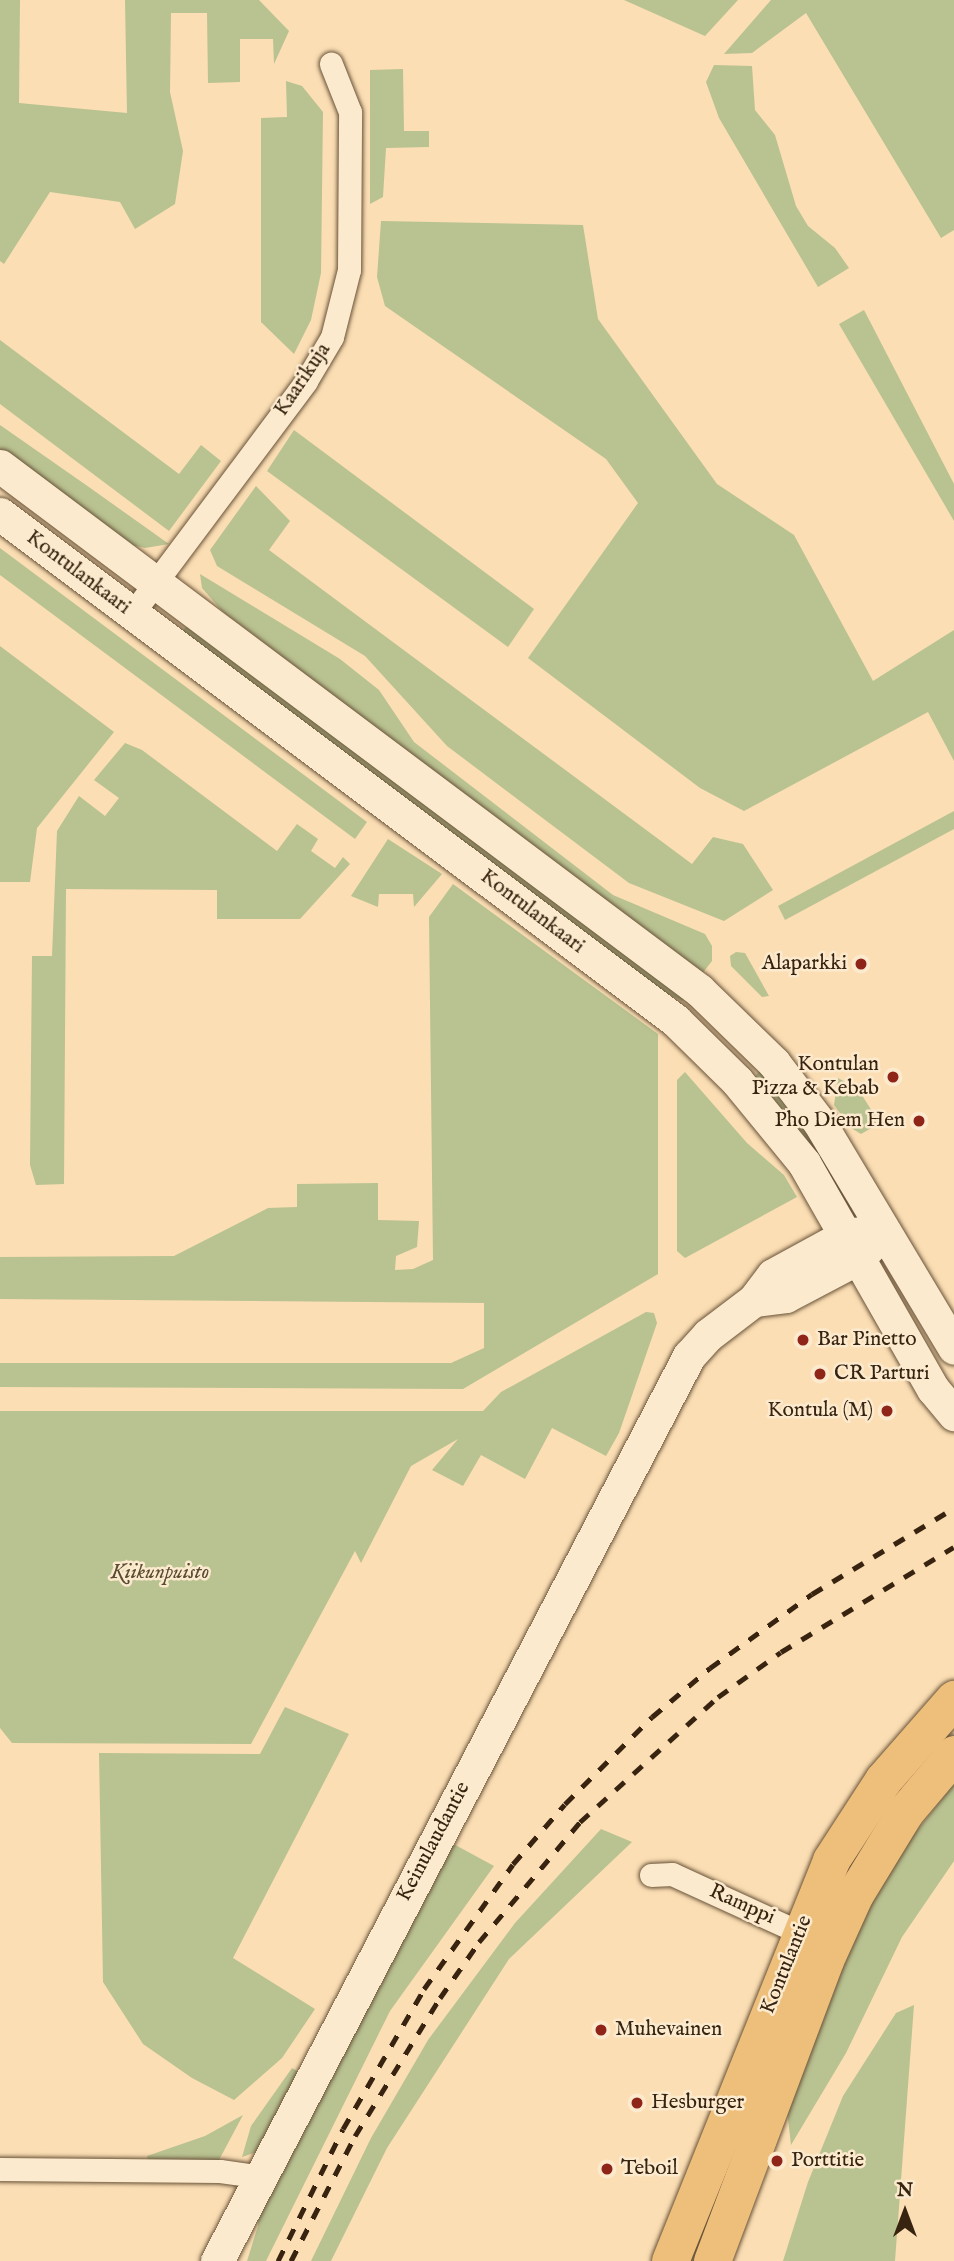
<!DOCTYPE html>
<html>
<head>
<meta charset="utf-8">
<style>
	body { margin:0 }
	#map { position:relative; width:954px; height:2261px; overflow:hidden; background:#fbdeb4; font-family:"IM FELL English",serif }
	div>[style] { position:absolute }
	.green>* { inset:0; background:#b9c291 }
	.roads { filter:drop-shadow(0 0 2px #685238) drop-shadow(0 0 2px #685238) }
	.street>* { height:23px; margin:-11.5px; padding:0 11.5px; transform-origin:11.5px; border-radius:11.5px; background:#fceace }
	.secondary>* { height:33px; margin:-16.5px; padding:0 16.5px; transform-origin:16.5px; border-radius:16.5px; background:#fceace }
	.primary>* { height:37px; margin:-18.5px; padding:0 18.5px; transform-origin:18.5px; border-radius:18.5px; background:#eebf7a }
	.rail>* { height:5px; margin-top:-2.5px; transform-origin:0; background:repeating-linear-gradient(90deg,#37230f 0 12px,transparent 0 24px) }
	.dots>* { width:19px; height:19px; translate:-50% -50%; box-sizing:border-box; border:4px solid #fceace; border-radius:50% }
	span { translate:-50% -50%; white-space:nowrap; text-align:center; line-height:1.15; -webkit-text-stroke:5px #fceace; paint-order:stroke }
	.street-label { font-size:21px; color:#37230f }
	.poi-label { font-size:21px; color:#37230f }
	.right { translate:-100% -50%; text-align:right }
	.left { translate:0 -50%; text-align:left }
	.park-label { font-size:21px; color:#584b30; font-style:italic }
	.north { position:absolute; left:870px; top:2177px; width:70px; height:70px; -webkit-text-stroke:5px #fceace; paint-order:stroke; rotate:0deg; font-size:19px; font-weight:700; line-height:28px; text-align:center; color:#37230f }
	.north::after { content:''; display:block; margin:auto; width:24px; height:32px; background:#37230f; clip-path:polygon(50% 0,100% 100%,50% 72%,0 100%) }
</style>
</head>
<body>
<div id="map">
	<div class="green">
		<div style="clip-path:polygon(0 0,20px 0,19px 103px,127px 113px,125px 0,259px 0,289px 31px,274px 64px,273px 39px,240px 39px,240px 82px,208px 83px,207px 13px,171px 13px,170px 92px,183px 151px,175px 204px,135px 229px,120px 202px,50px 192px,4px 264px,0 261px)"></div>
		<div style="clip-path:polygon(624px 0,738px 0,705px 36px)"></div>
		<div style="clip-path:polygon(771px 0,954px 0,954px 230px,941px 238px,806px 13px,752px 53px,724px 54px)"></div>
		<div style="clip-path:polygon(714px 65px,752px 66px,755px 110px,775px 135px,796px 206px,808px 226px,835px 248px,849px 268px,818px 287px,719px 118px,706px 82px)"></div>
		<div style="clip-path:polygon(403px 69px,404px 131px,429px 131px,429px 147px,386px 148px,383px 197px,370px 204px,370px 70px)"></div>
		<div style="clip-path:polygon(286px 81px,302px 86px,323px 112px,321px 273px,311px 320px,294px 354px,261px 322px,261px 118px,287px 117px)"></div>
		<div style="clip-path:polygon(381px 221px,583px 225px,598px 319px,717px 484px,794px 535px,873px 681px,954px 630px,954px 761px,928px 712px,744px 811px,700px 788px,528px 658px,638px 503px,606px 459px,385px 306px,377px 277px)"></div>
		<div style="clip-path:polygon(864px 310px,954px 484px,954px 521px,839px 324px)"></div>
		<div style="clip-path:polygon(0 340px,179px 474px,201px 445px,221px 461px,169px 531px,0 404px)"></div>
		<div style="clip-path:polygon(0 425px,86px 485px,169px 544px,145px 548px,123px 543px,0 453px)"></div>
		<div style="clip-path:polygon(294px 430px,534px 609px,508px 647px,267px 471px)"></div>
		<div style="clip-path:polygon(256px 486px,290px 521px,269px 550px,692px 864px,713px 837px,743px 844px,773px 890px,724px 921px,629px 883px,447px 746px,365px 656px,217px 566px,210px 550px)"></div>
		<div style="clip-path:polygon(0 548px,367px 822px,355px 839px,0 575px)"></div>
		<div style="clip-path:polygon(200px 574px,340px 659px,379px 690px,414px 742px,613px 895px,705px 934px,712px 946px,712px 961px,701px 975px,222px 611px,202px 588px)"></div>
		<div style="clip-path:polygon(190px 622px,687px 995px,682px 1001px,645px 982px,180px 634px)"></div>
		<div style="clip-path:polygon(0 646px,114px 732px,37px 828px,30px 882px,0 882px)"></div>
		<div style="clip-path:polygon(125px 743px,142px 750px,277px 851px,297px 824px,318px 839px,311px 851px,335px 868px,343px 857px,350px 864px,300px 919px,217px 919px,217px 890px,66px 889px,64px 1184px,36px 1185px,30px 1165px,32px 956px,52px 956px,57px 831px,79px 796px,105px 816px,119px 798px,94px 780px)"></div>
		<div style="clip-path:polygon(954px 811px,954px 829px,785px 920px,778px 906px)"></div>
		<div style="clip-path:polygon(388px 839px,442px 874px,414px 907px,413px 894px,379px 894px,378px 907px,351px 896px)"></div>
		<div style="clip-path:polygon(453px 884px,658px 1034px,658px 1274px,463px 1389px,0 1387px,0 1363px,451px 1363px,484px 1348px,484px 1303px,0 1299px,0 1257px,174px 1256px,268px 1208px,297px 1207px,297px 1184px,378px 1183px,378px 1220px,419px 1221px,417px 1247px,396px 1256px,395px 1270px,413px 1269px,433px 1260px,429px 917px)"></div>
		<div style="clip-path:polygon(736px 952px,745px 953px,769px 996px,762px 997px,731px 966px,730px 956px)"></div>
		<div style="clip-path:polygon(759px 1071px,764px 1071px,787px 1096px,844px 1198px,762px 1092px,755px 1077px)"></div>
		<div style="clip-path:polygon(685px 1072px,747px 1143px,784px 1175px,797px 1197px,685px 1258px,677px 1251px,677px 1080px)"></div>
		<div style="clip-path:polygon(838px 1078px,858px 1089px,877px 1119px,875px 1126px,861px 1134px,851px 1128px,834px 1105px)"></div>
		<div style="clip-path:polygon(646px 1312px,654px 1313px,657px 1323px,619px 1433px,606px 1456px,552px 1428px,525px 1479px,481px 1455px,463px 1486px,432px 1470px,458px 1439px,411px 1466px,361px 1563px,355px 1551px,251px 1744px,12px 1743px,0 1728px,0 1411px,483px 1411px,501px 1392px)"></div>
		<div style="clip-path:polygon(285px 1707px,349px 1734px,233px 1958px,315px 2009px,282px 2058px,234px 2100px,192px 2078px,143px 2044px,103px 1982px,99px 1753px,260px 1754px)"></div>
		<div style="clip-path:polygon(954px 1784px,954px 1861px,902px 1937px,846px 2053px,791px 2145px,786px 2102px,859px 1923px,890px 1864px)"></div>
		<div style="clip-path:polygon(601px 1829px,632px 1842px,509px 1959px,387px 2148px,331px 2261px,311px 2261px,371px 2138px,428px 2040px,515px 1923px)"></div>
		<div style="clip-path:polygon(448px 1841px,494px 1866px,390px 2011px,266px 2261px,247px 2261px,258px 2226px,258px 2206px)"></div>
		<div style="clip-path:polygon(914px 2005px,895px 2261px,783px 2261px,808px 2182px,843px 2096px,896px 2013px)"></div>
		<div style="clip-path:polygon(292px 2068px,302px 2074px,260px 2151px,242px 2157px,251px 2126px)"></div>
		<div style="clip-path:polygon(243px 2115px,219px 2160px,148px 2161px,147px 2156px,205px 2136px)"></div>
	</div>
	<div class="roads">
		<div class="street">
			<div style="left:132px;top:614px;width:291px;rotate:-53.2deg"></div>
			<div style="left:306px;top:381px;width:51px;rotate:-59.4deg"></div>
			<div style="left:332px;top:337px;width:69px;rotate:-75.8deg"></div>
			<div style="left:349px;top:270px;width:158px;rotate:-89.6deg"></div>
			<div style="left:350px;top:112px;width:52px;rotate:-111.6deg"></div>
			<div style="left:651px;top:1875px;width:21px;rotate:-3deg"></div>
			<div style="left:672px;top:1874px;width:154px;rotate:24.6deg"></div>
			<div style="left:0;top:2169px;width:220px;rotate:0.5deg"></div>
			<div style="left:220px;top:2171px;width:37px;rotate:8deg"></div>
		</div>
		<div class="secondary">
			<div style="left:0;top:466px;width:874px;rotate:36.86deg"></div>
			<div style="left:699px;top:990px;width:105px;rotate:44.2deg"></div>
			<div style="left:774px;top:1063px;width:74px;rotate:52.7deg"></div>
			<div style="left:819px;top:1122px;width:263px;rotate:59.1deg"></div>
			<div style="left:0;top:514px;width:844px;rotate:36.86deg"></div>
			<div style="left:675px;top:1020px;width:87px;rotate:44.5deg"></div>
			<div style="left:737px;top:1081px;width:106px;rotate:50.7deg"></div>
			<div style="left:804px;top:1163px;width:260px;rotate:60.3deg"></div>
			<div style="left:933px;top:1389px;width:33px;rotate:50deg"></div>
			<div style="left:754px;top:1300px;width:32px;rotate:-7deg"></div>
			<div style="left:786px;top:1296px;width:81px;rotate:-27.8deg"></div>
			<div style="left:858px;top:1258px;width:23px;rotate:-45deg"></div>
			<div style="left:217px;top:2261px;width:1021px;rotate:-62.46deg"></div>
			<div style="left:689px;top:1356px;width:28px;rotate:-48deg"></div>
			<div style="left:708px;top:1335px;width:58px;rotate:-37.3deg"></div>
			<div style="left:754px;top:1300px;width:31px;rotate:-53deg"></div>
			<div style="left:773px;top:1275px;width:83px;rotate:-28.7deg"></div>
			<div style="left:846px;top:1235px;width:23px;rotate:-7deg"></div>
		</div>
		<div class="primary">
			<div style="left:670px;top:2261px;width:432px;rotate:-68.1deg"></div>
			<div style="left:831px;top:1860px;width:95px;rotate:-57deg"></div>
			<div style="left:883px;top:1780px;width:108px;rotate:-48.8deg"></div>
			<div style="left:712px;top:2261px;width:322px;rotate:-69.4deg"></div>
			<div style="left:825px;top:1960px;width:72px;rotate:-65.6deg"></div>
			<div style="left:855px;top:1894px;width:96px;rotate:-58.6deg"></div>
			<div style="left:905px;top:1812px;width:76px;rotate:-49.8deg"></div>
		</div>
	</div>
	<div class="rail">
		<div style="left:278px;top:2261px;width:147px;rotate:-63.8deg"></div>
		<div style="left:343px;top:2129px;width:162px;rotate:-59.9deg"></div>
		<div style="left:424px;top:1989px;width:153px;rotate:-54.5deg"></div>
		<div style="left:513px;top:1864px;width:79px;rotate:-49.1deg"></div>
		<div style="left:565px;top:1804px;width:123px;rotate:-45deg"></div>
		<div style="left:652px;top:1717px;width:76px;rotate:-40.2deg"></div>
		<div style="left:710px;top:1668px;width:126px;rotate:-36deg"></div>
		<div style="left:812px;top:1594px;width:166px;rotate:-31.2deg"></div>
		<div style="left:291px;top:2261px;width:140px;rotate:-62.9deg"></div>
		<div style="left:355px;top:2136px;width:162px;rotate:-58.4deg"></div>
		<div style="left:440px;top:1998px;width:68px;rotate:-55.1deg"></div>
		<div style="left:479px;top:1942px;width:157px;rotate:-49.9deg"></div>
		<div style="left:580px;top:1822px;width:186px;rotate:-42.2deg"></div>
		<div style="left:718px;top:1697px;width:77px;rotate:-35.5deg"></div>
		<div style="left:781px;top:1652px;width:202px;rotate:-31.3deg"></div>
	</div>
	<div class="dots">
		<div style="left:861px;top:964px;background:#8f2418"></div>
		<div style="left:893px;top:1077px;background:#8f2418"></div>
		<div style="left:919px;top:1121px;background:#8f2418"></div>
		<div style="left:803px;top:1340px;background:#8f2418"></div>
		<div style="left:820px;top:1374px;background:#8f2418"></div>
		<div style="left:887px;top:1411px;background:#8f2418"></div>
		<div style="left:601px;top:2030px;background:#8f2418"></div>
		<div style="left:637px;top:2103px;background:#8f2418"></div>
		<div style="left:777px;top:2161px;background:#8f2418"></div>
		<div style="left:607px;top:2169px;background:#8f2418"></div>
	</div>
	<div class="street-label">
		<span style="left:303px;top:380px;rotate:-56deg">Kaarikuja</span>
		<span style="left:78px;top:573px;rotate:37deg">Kontulankaari</span>
		<span style="left:532px;top:912px;rotate:37deg">Kontulankaari</span>
		<span style="left:434px;top:1842px;rotate:-62deg">Keinulaudantie</span>
		<span style="left:742px;top:1905px;rotate:24deg">Ramppi</span>
		<span style="left:787px;top:1965px;rotate:-68deg">Kontulantie</span>
	</div>
	<div class="poi-label">
		<span class="right" style="left:847px;top:964px">Alaparkki</span>
		<span class="right" style="left:879px;top:1077px">Kontulan<br>Pizza &amp; Kebab</span>
		<span class="right" style="left:905px;top:1121px">Pho Diem Hen</span>
		<span class="left" style="left:817px;top:1340px">Bar Pinetto</span>
		<span class="left" style="left:834px;top:1374px">CR Parturi</span>
		<span class="right" style="left:873px;top:1411px">Kontula (M)</span>
		<span class="left" style="left:615px;top:2030px">Muhevainen</span>
		<span class="left" style="left:651px;top:2103px">Hesburger</span>
		<span class="left" style="left:791px;top:2161px">Porttitie</span>
		<span class="left" style="left:621px;top:2169px">Teboil</span>
	</div>
	<div class="park-label">
		<span style="left:160px;top:1573px">Kiikunpuisto</span>
	</div>
	<div class="north">N</div>
</div>
</body>
</html>
